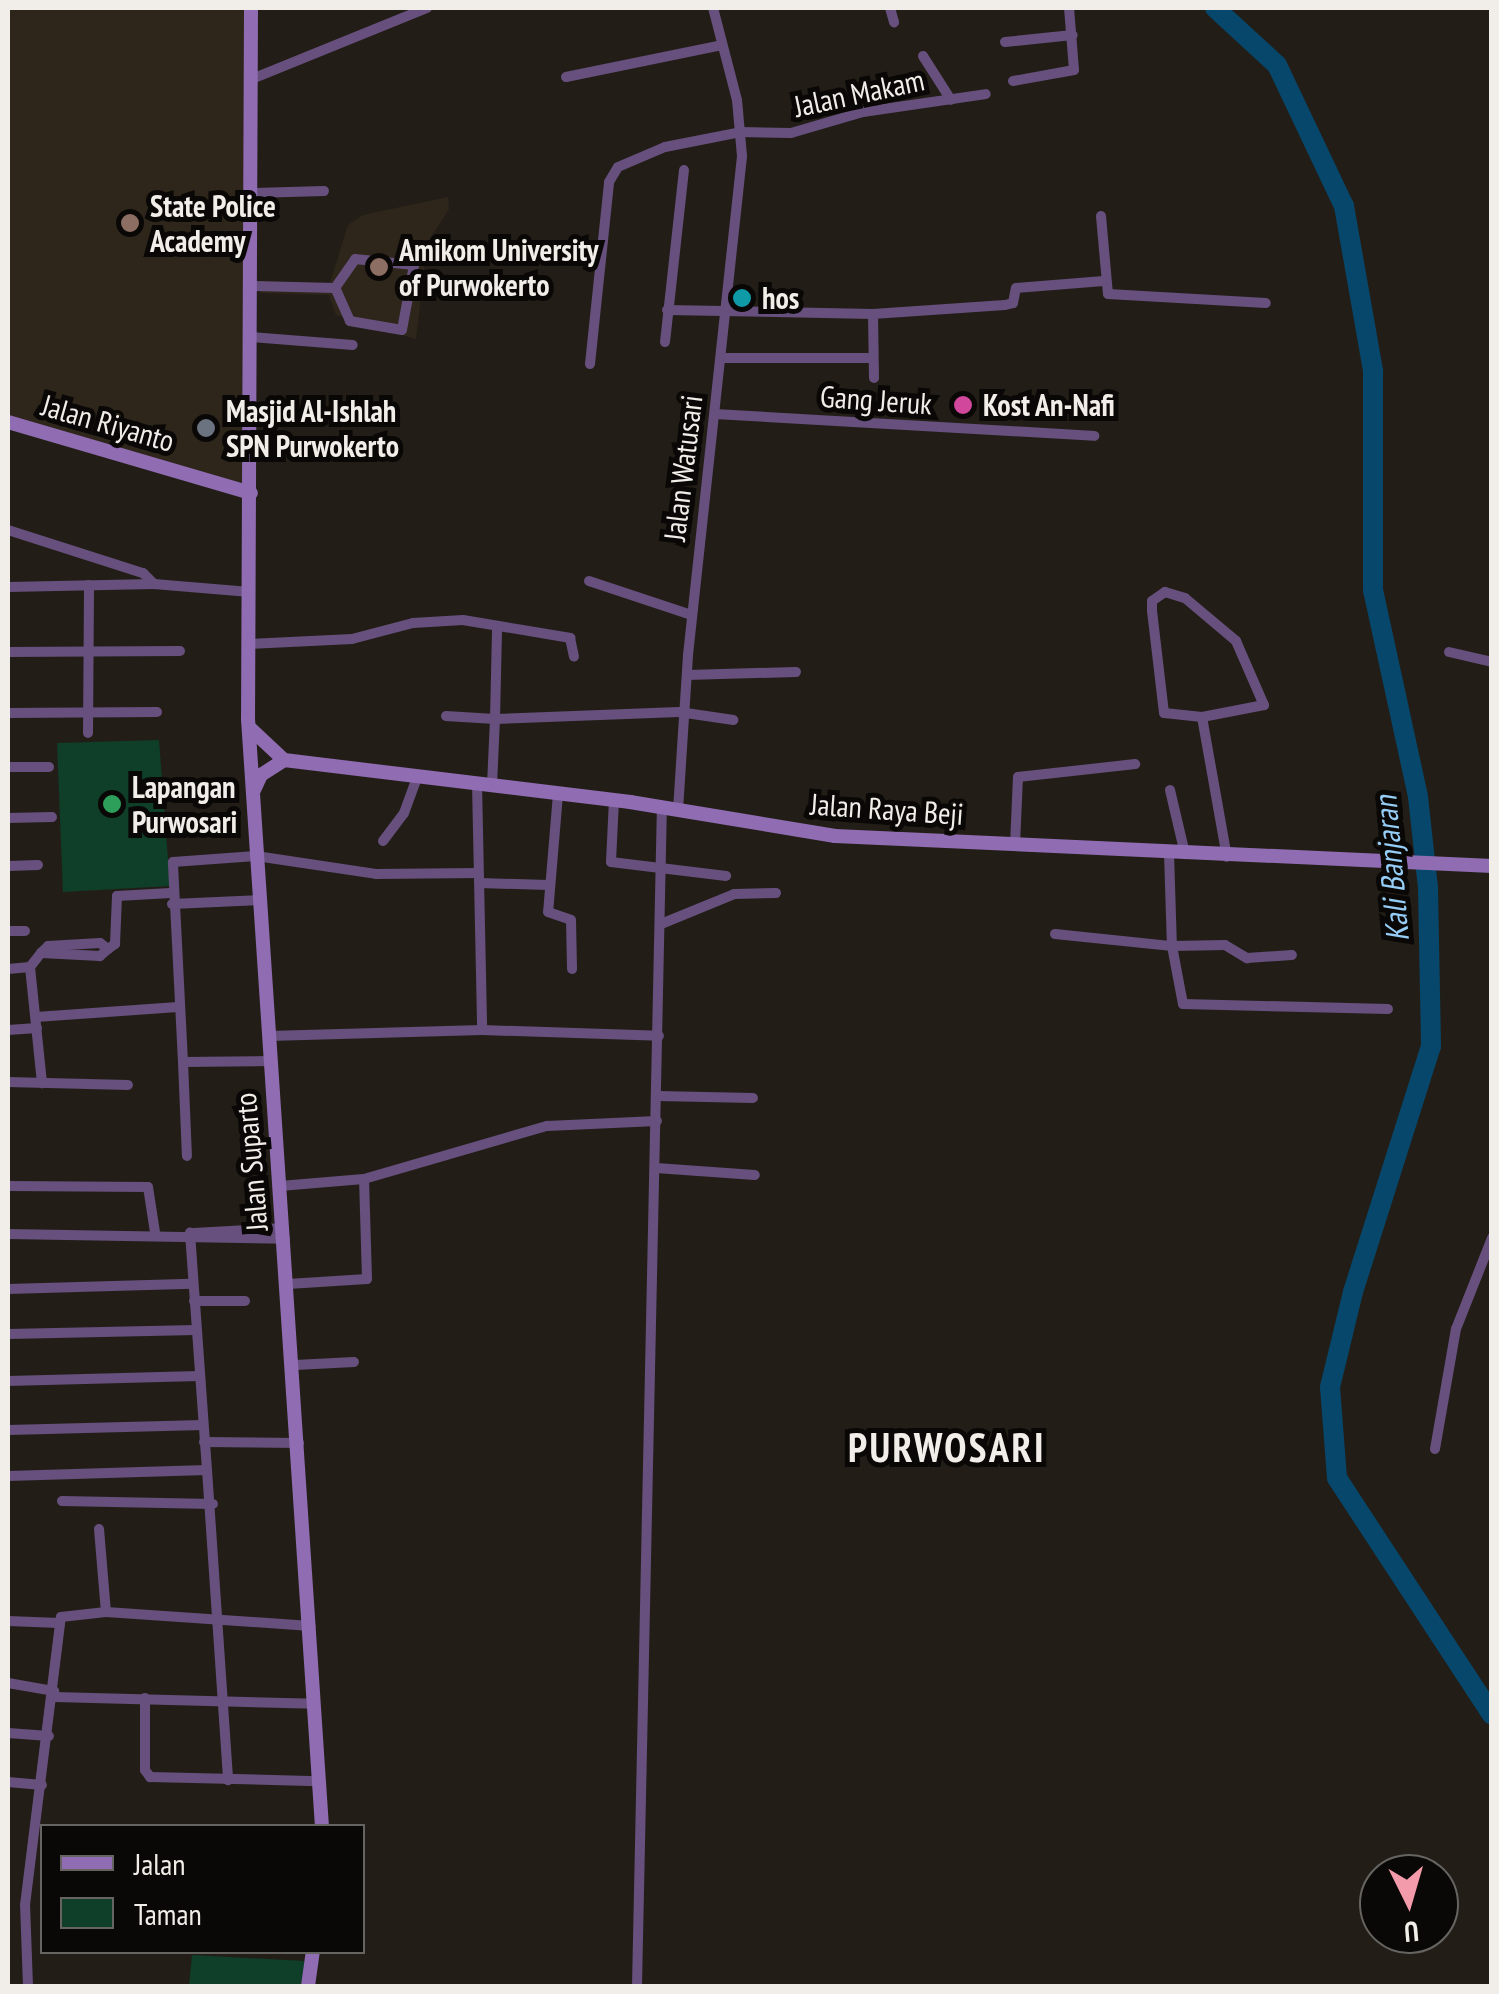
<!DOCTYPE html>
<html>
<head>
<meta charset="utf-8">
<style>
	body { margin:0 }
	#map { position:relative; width:1499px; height:1994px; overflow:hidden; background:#221e17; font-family:"PT Sans Narrow",sans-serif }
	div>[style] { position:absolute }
	.built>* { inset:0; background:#2e261a }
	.green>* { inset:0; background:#0f3e29 }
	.river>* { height:20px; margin:-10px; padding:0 10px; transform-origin:10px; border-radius:10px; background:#07476b }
	.street>* { height:10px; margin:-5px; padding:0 5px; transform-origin:5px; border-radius:5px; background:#67507d }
	.secondary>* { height:14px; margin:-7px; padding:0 7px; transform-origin:7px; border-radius:7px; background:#906cb3 }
	.dots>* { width:28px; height:28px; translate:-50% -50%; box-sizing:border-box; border:5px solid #0a0806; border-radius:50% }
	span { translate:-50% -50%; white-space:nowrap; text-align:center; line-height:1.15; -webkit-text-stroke:10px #0a0806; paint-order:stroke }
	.street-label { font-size:30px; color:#f1eee9 }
	.poi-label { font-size:30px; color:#f1eee9; font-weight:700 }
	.left { translate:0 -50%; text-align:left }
	.water-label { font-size:32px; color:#96cdf6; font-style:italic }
	.district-label { font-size:40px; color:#f1eee9; font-weight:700; letter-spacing:2.5px }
	.frame { position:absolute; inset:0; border:10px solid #f1eee9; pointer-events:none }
	.legend { position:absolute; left:40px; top:1824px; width:325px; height:130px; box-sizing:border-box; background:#0a0806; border:2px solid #666461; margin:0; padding:12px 18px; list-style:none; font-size:30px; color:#f1eee9 }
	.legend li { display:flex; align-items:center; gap:20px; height:50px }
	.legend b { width:50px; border:2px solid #666461 }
	.north { position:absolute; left:1359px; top:1854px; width:100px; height:100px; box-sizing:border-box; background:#0a0806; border:2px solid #666461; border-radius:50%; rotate:175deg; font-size:28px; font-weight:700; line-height:40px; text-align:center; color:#f1eee9 }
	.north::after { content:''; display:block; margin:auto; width:35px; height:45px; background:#f39aab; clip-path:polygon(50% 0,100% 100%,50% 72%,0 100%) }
</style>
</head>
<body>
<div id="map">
	<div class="built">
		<div style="clip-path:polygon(8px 8px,251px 8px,251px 493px,8px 422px)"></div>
		<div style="clip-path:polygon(448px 197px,449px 209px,427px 243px,416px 339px,336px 315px,329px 295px,260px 293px,260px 281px,330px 283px,348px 225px,363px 215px)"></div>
	</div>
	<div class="green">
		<div style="clip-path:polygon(159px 740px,170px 886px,63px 892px,57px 743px)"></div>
		<div style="clip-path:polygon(192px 1955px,305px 1961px,301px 1986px,189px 1986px)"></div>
	</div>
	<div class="river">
		<div style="left:1215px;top:8px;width:84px;rotate:42.6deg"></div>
		<div style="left:1277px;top:65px;width:156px;rotate:64.6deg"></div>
		<div style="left:1344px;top:206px;width:168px;rotate:80deg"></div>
		<div style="left:1373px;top:371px;width:219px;rotate:90deg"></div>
		<div style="left:1373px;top:590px;width:212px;rotate:77.7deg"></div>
		<div style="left:1418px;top:797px;width:92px;rotate:83.7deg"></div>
		<div style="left:1428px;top:888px;width:158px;rotate:88.9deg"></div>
		<div style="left:1431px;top:1046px;width:258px;rotate:107.6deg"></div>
		<div style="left:1353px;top:1292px;width:98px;rotate:103.6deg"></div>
		<div style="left:1330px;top:1387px;width:91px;rotate:85.6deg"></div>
		<div style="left:1337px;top:1478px;width:283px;rotate:56.8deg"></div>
	</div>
	<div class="street">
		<div style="left:890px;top:8px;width:15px;rotate:74deg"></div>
		<div style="left:1005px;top:42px;width:68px;rotate:-5.9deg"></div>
		<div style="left:923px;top:56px;width:52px;rotate:57.5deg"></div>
		<div style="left:566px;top:77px;width:159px;rotate:-11.6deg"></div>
		<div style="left:252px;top:79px;width:189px;rotate:-22.1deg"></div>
		<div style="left:1013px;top:81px;width:62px;rotate:-10.2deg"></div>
		<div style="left:1074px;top:70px;width:62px;rotate:-94.6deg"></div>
		<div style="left:252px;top:193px;width:72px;rotate:-1.6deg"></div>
		<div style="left:1101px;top:216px;width:78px;rotate:84.9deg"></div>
		<div style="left:1108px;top:294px;width:158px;rotate:3.3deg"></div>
		<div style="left:252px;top:286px;width:83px;rotate:1.4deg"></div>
		<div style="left:335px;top:288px;width:35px;rotate:-55deg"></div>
		<div style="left:355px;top:259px;width:59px;rotate:5.8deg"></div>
		<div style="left:414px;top:265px;width:66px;rotate:100.5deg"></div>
		<div style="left:402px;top:330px;width:53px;rotate:-170.2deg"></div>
		<div style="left:350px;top:321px;width:36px;rotate:-114deg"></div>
		<div style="left:667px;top:310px;width:206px;rotate:1.1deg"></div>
		<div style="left:873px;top:314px;width:132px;rotate:-3.9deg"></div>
		<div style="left:1005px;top:305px;width:8px;rotate:-14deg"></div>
		<div style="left:1013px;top:303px;width:15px;rotate:-79deg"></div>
		<div style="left:1016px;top:288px;width:88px;rotate:-4.5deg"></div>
		<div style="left:873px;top:314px;width:64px;rotate:89.1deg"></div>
		<div style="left:252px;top:337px;width:101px;rotate:4.5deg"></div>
		<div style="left:665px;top:342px;width:173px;rotate:-83.7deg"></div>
		<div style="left:721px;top:358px;width:152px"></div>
		<div style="left:590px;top:364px;width:183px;rotate:-84deg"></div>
		<div style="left:609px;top:182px;width:17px;rotate:-59deg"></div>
		<div style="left:618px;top:167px;width:51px;rotate:-23.1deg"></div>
		<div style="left:665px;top:147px;width:77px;rotate:-11.2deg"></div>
		<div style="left:741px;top:132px;width:50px;rotate:1.1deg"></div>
		<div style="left:791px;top:133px;width:75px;rotate:-16.3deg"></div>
		<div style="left:863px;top:112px;width:124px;rotate:-8.3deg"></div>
		<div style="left:715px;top:414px;width:380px;rotate:3.3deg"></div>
		<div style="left:8px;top:530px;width:142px;rotate:17.7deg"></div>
		<div style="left:143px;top:573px;width:16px;rotate:45deg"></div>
		<div style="left:589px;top:581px;width:108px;rotate:18.3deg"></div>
		<div style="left:8px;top:587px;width:146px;rotate:-1.2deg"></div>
		<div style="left:154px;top:584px;width:96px;rotate:4.8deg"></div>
		<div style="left:249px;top:644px;width:103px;rotate:-2.8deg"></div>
		<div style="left:352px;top:639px;width:63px;rotate:-14.7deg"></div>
		<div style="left:413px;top:623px;width:50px;rotate:-3.4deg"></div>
		<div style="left:463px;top:620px;width:109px;rotate:9.5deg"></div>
		<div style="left:570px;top:638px;width:19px;rotate:78deg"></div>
		<div style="left:8px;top:652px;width:172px;rotate:-0.3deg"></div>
		<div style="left:1449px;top:652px;width:44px;rotate:13.1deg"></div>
		<div style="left:687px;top:675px;width:109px;rotate:-1.6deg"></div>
		<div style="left:8px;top:713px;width:149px;rotate:-0.4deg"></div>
		<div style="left:446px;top:716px;width:49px;rotate:3.5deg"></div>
		<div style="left:495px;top:719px;width:91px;rotate:-88.7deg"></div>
		<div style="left:1202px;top:717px;width:38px;rotate:-174deg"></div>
		<div style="left:1164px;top:713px;width:103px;rotate:-96.7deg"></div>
		<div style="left:1152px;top:611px;width:10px;rotate:-90deg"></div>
		<div style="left:1152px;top:601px;width:16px;rotate:-35deg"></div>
		<div style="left:1165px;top:592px;width:21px;rotate:17deg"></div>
		<div style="left:1185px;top:598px;width:67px;rotate:40.1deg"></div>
		<div style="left:1236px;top:641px;width:70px;rotate:66.4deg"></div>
		<div style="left:1264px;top:705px;width:63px;rotate:169deg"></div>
		<div style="left:1202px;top:717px;width:142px;rotate:79.9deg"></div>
		<div style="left:88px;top:733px;width:148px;rotate:-89.6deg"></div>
		<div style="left:8px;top:767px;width:41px"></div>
		<div style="left:477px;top:783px;width:247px;rotate:88.8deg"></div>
		<div style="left:492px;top:785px;width:66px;rotate:-87.4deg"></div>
		<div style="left:495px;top:719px;width:184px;rotate:-2.2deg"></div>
		<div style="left:679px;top:712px;width:55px;rotate:8.4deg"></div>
		<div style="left:1170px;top:790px;width:66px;rotate:76.8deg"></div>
		<div style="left:558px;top:794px;width:118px;rotate:94.8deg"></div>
		<div style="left:548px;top:912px;width:24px;rotate:19deg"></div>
		<div style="left:571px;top:920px;width:49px;rotate:88.8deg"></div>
		<div style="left:614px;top:800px;width:62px;rotate:92.8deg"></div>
		<div style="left:611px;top:862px;width:116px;rotate:6.9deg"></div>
		<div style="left:678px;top:810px;width:155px;rotate:-86.3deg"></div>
		<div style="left:688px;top:655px;width:502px;rotate:-83.82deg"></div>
		<div style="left:742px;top:156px;width:56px;rotate:-95.1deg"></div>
		<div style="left:737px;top:100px;width:95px;rotate:-104.6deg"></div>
		<div style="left:8px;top:818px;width:44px;rotate:-1.3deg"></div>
		<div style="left:383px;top:841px;width:35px;rotate:-53deg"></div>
		<div style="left:404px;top:813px;width:40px;rotate:-69.8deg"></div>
		<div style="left:1015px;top:845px;width:68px;rotate:-87.5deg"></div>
		<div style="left:1018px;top:777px;width:118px;rotate:-6.3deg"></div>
		<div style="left:1169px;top:853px;width:93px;rotate:88.2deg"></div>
		<div style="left:1172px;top:946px;width:59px;rotate:79.3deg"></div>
		<div style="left:1183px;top:1004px;width:205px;rotate:1.4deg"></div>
		<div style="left:8px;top:866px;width:30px;rotate:-2deg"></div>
		<div style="left:479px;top:883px;width:69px;rotate:1.7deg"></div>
		<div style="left:172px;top:904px;width:87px;rotate:-2.6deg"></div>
		<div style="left:661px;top:924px;width:79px;rotate:-22.3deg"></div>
		<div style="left:734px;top:894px;width:42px;rotate:-1.4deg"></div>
		<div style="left:8px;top:931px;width:17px"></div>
		<div style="left:1055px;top:934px;width:118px;rotate:5.9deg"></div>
		<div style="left:1172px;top:946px;width:53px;rotate:-1.1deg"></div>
		<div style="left:1225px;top:945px;width:26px;rotate:31deg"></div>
		<div style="left:1247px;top:958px;width:45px;rotate:-3.8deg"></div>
		<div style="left:100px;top:943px;width:10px;rotate:37deg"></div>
		<div style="left:108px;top:949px;width:11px;rotate:139deg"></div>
		<div style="left:100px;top:956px;width:59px;rotate:-177.1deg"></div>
		<div style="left:41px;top:953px;width:10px;rotate:-45deg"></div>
		<div style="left:48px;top:946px;width:52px;rotate:-3.3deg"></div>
		<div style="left:108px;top:949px;width:9px;rotate:-36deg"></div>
		<div style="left:115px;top:944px;width:48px;rotate:-87.6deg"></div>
		<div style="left:117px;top:896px;width:54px;rotate:-3.2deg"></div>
		<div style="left:41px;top:953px;width:18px;rotate:128deg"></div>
		<div style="left:30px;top:967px;width:117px;rotate:84.1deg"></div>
		<div style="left:8px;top:969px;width:22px;rotate:-5deg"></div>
		<div style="left:36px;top:1017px;width:142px;rotate:-4deg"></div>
		<div style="left:8px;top:1030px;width:29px;rotate:-4deg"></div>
		<div style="left:269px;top:1036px;width:213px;rotate:-1.6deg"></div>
		<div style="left:482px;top:1030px;width:177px;rotate:1.9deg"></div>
		<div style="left:271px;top:1061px;width:88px;rotate:179.3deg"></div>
		<div style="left:183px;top:1062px;width:200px;rotate:-92.9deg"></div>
		<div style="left:173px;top:862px;width:83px;rotate:-4.1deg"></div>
		<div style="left:256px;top:856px;width:121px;rotate:8.5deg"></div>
		<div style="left:376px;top:874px;width:102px;rotate:-0.6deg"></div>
		<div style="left:183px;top:1062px;width:94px;rotate:87.6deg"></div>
		<div style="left:8px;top:1082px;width:120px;rotate:1.4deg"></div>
		<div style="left:658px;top:1096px;width:95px;rotate:1.2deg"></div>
		<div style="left:656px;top:1168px;width:99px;rotate:4deg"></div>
		<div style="left:8px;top:1186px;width:140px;rotate:0.4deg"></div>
		<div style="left:148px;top:1187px;width:46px;rotate:81.2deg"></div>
		<div style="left:280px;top:1186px;width:84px;rotate:-4.8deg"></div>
		<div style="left:364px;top:1179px;width:191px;rotate:-16.2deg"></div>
		<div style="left:547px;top:1126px;width:110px;rotate:-2.6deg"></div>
		<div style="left:194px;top:1233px;width:90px;rotate:-3.2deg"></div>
		<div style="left:8px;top:1234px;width:277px;rotate:1deg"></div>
		<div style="left:288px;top:1284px;width:79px;rotate:-3.6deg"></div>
		<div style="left:367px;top:1279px;width:100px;rotate:-91.7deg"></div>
		<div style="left:8px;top:1289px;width:184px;rotate:-1.6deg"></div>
		<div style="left:194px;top:1301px;width:51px"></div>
		<div style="left:8px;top:1334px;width:188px;rotate:-1.2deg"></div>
		<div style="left:295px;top:1365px;width:59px;rotate:-2.9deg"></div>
		<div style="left:8px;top:1381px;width:191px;rotate:-1.5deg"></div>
		<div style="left:8px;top:1430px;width:195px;rotate:-1.5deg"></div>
		<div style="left:204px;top:1442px;width:95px;rotate:0.6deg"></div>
		<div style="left:1435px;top:1449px;width:122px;rotate:-80.1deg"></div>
		<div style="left:1456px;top:1329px;width:98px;rotate:-68.4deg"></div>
		<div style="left:207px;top:1470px;width:311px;rotate:86.1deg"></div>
		<div style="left:8px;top:1476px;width:199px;rotate:-1.7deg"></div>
		<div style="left:207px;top:1470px;width:238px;rotate:-94.1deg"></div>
		<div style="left:62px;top:1501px;width:151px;rotate:1.1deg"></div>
		<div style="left:99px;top:1529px;width:83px;rotate:85.2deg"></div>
		<div style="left:8px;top:1621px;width:51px;rotate:2.2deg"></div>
		<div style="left:8px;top:1683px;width:47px;rotate:9.9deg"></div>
		<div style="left:54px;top:1697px;width:261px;rotate:1.5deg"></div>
		<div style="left:145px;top:1698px;width:72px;rotate:90deg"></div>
		<div style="left:145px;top:1770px;width:9px;rotate:54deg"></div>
		<div style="left:150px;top:1777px;width:169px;rotate:1.4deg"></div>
		<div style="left:8px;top:1733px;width:41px;rotate:4.2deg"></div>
		<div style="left:8px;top:1782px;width:34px;rotate:5deg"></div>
		<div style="left:28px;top:1986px;width:81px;rotate:-92.1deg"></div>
		<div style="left:25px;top:1905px;width:290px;rotate:-82.9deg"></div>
		<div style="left:61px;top:1617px;width:45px;rotate:-6.3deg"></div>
		<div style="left:106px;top:1612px;width:205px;rotate:3.9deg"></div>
		<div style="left:637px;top:1986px;width:1179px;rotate:-88.79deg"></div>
	</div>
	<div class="secondary">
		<div style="left:251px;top:8px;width:711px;rotate:90.24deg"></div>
		<div style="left:248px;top:719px;width:1109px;rotate:86.18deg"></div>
		<div style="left:8px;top:422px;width:253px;rotate:16.3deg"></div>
		<div style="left:251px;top:729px;width:45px;rotate:43.2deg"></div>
		<div style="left:284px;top:760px;width:349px;rotate:6.9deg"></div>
		<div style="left:630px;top:802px;width:208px;rotate:9.4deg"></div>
		<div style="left:835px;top:836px;width:658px;rotate:2.61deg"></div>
		<div style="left:254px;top:790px;width:17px;rotate:-65deg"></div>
		<div style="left:261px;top:775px;width:27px;rotate:-33deg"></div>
		<div style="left:308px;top:1986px;width:34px;rotate:-82deg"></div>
	</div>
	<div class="dots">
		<div style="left:130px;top:223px;background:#8d6e63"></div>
		<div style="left:379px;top:267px;background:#8d6e63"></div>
		<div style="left:742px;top:298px;background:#0f9aa8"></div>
		<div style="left:963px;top:405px;background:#d1479c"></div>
		<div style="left:206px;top:428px;background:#6b7280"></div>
		<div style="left:112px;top:804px;background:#2e9e5b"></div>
	</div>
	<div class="street-label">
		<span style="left:859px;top:93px;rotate:-12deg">Jalan Makam</span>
		<span style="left:876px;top:400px;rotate:4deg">Gang Jeruk</span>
		<span style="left:108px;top:423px;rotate:16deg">Jalan Riyanto</span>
		<span style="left:683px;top:468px;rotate:-83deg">Jalan Watusari</span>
		<span style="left:887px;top:809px;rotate:4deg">Jalan Raya Beji</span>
		<span style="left:251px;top:1162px;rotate:-95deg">Jalan Suparto</span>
	</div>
	<div class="poi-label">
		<span class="left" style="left:150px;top:223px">State Police<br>Academy</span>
		<span class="left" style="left:399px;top:267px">Amikom University<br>of Purwokerto</span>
		<span class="left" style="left:762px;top:298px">hos</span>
		<span class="left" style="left:983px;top:405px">Kost An-Nafi</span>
		<span class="left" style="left:226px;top:428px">Masjid Al-Ishlah<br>SPN Purwokerto</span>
		<span class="left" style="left:132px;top:804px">Lapangan<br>Purwosari</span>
	</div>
	<div class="water-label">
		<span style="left:1391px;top:869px;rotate:-95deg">Kali Banjaran</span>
	</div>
	<div class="district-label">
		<span style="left:947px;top:1447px">PURWOSARI</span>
	</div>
	<div class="frame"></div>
	<ul class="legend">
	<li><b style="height:12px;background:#906cb3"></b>Jalan</li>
	<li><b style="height:28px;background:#0f3e29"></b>Taman</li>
	</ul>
	<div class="north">U</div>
</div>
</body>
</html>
